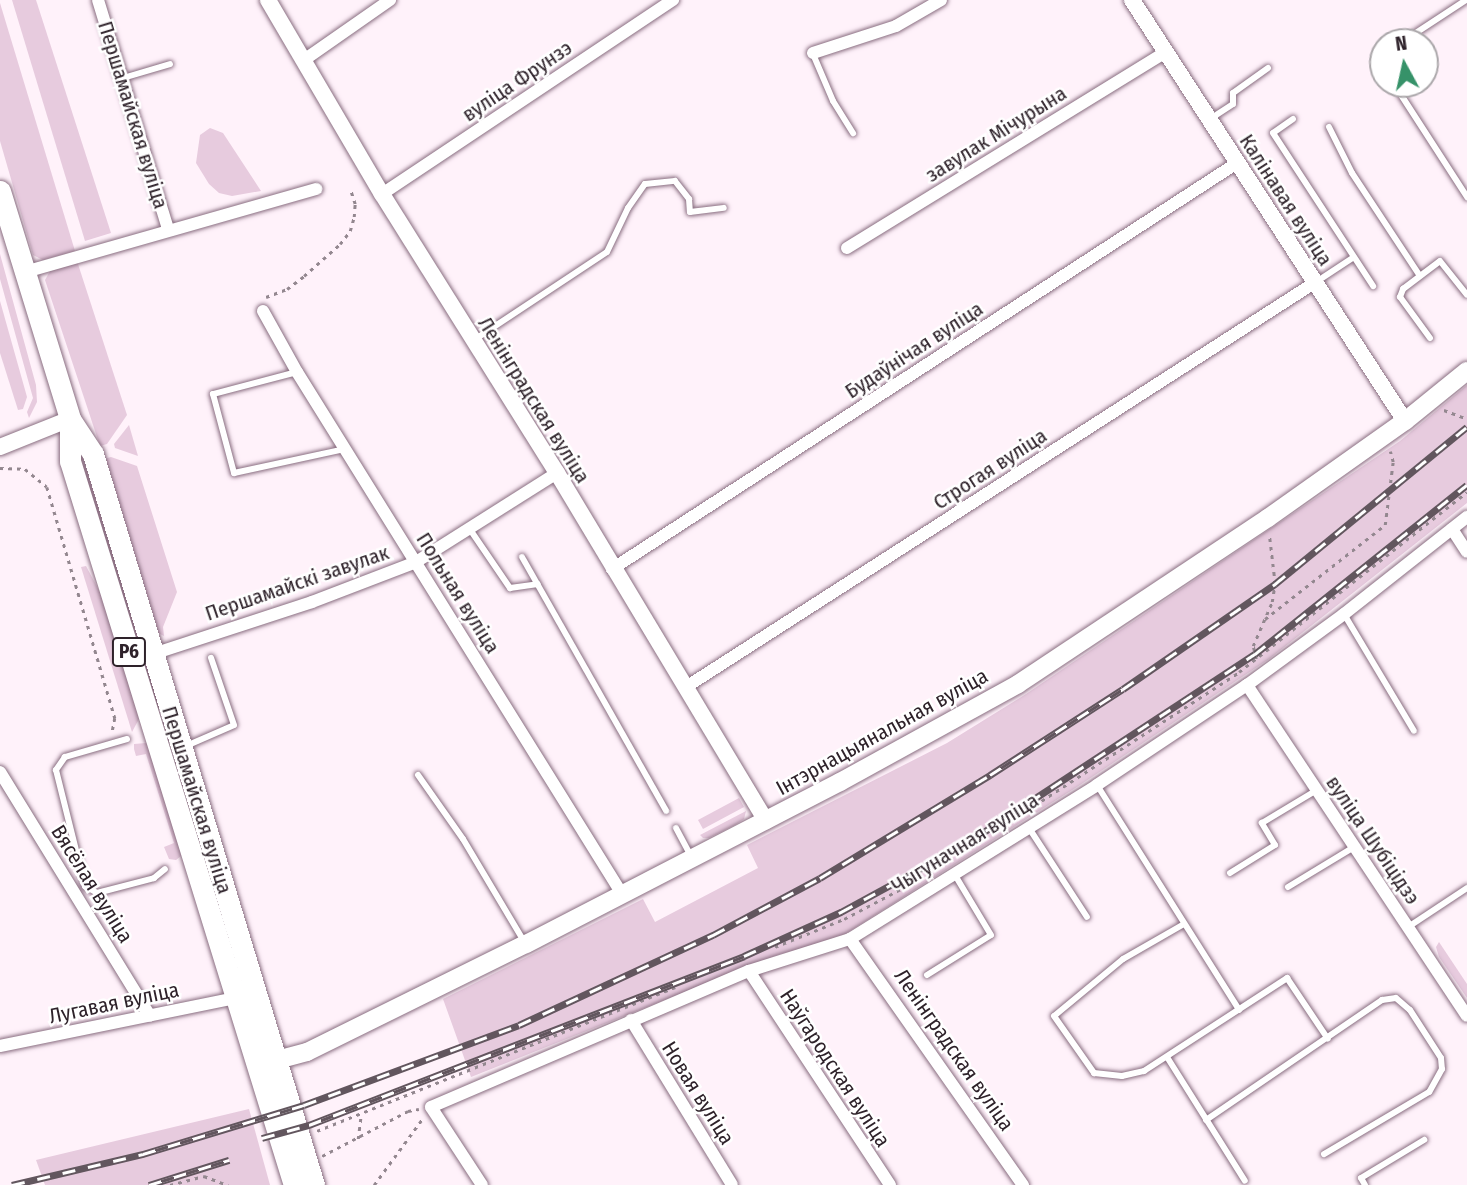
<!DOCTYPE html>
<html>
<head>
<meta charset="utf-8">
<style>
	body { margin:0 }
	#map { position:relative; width:1467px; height:1185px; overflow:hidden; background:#fff2fa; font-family:"Fira Sans Condensed",sans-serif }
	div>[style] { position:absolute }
	.green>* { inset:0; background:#e7cbde }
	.path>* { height:2.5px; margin-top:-1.25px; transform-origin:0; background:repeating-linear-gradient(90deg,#93878f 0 3.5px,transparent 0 8.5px) }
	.roads { filter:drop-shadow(0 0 2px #896d80) drop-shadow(0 0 2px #896d80) }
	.service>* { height:6px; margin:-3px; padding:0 3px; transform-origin:3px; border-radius:3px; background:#fff }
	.minor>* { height:12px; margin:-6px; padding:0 6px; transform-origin:6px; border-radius:6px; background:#fff }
	.tertiary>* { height:16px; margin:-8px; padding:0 8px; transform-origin:8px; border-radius:8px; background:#fff }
	.secondary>* { height:18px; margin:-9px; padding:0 9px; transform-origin:9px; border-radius:9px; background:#fff }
	.primary>* { height:21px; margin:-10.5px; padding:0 10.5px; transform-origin:10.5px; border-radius:10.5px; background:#fff }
	.rail>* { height:7px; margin-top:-3.5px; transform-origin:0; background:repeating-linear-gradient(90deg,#fff 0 13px,#62565e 0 26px); box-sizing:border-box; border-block:2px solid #62565e }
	span { translate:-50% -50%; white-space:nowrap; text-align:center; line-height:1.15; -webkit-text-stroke:5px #fff; paint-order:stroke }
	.shield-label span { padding:2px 5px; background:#fff; border:2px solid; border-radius:5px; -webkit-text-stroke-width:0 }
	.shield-label { font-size:19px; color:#2e222a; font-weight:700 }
	.street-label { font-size:21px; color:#2e222a }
	.north { position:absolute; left:1369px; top:28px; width:70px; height:70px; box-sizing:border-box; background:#fff; border:2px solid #aba7aa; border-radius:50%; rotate:352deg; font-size:19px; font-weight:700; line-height:28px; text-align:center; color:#2e222a }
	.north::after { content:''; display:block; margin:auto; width:24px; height:32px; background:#369269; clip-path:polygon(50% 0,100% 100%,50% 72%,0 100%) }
</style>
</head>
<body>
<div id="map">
	<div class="green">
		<div style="clip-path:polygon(12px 0,36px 0,111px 233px,85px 241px)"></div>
		<div style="clip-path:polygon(0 3px,75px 251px,43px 260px,33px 255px,0 141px)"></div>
		<div style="clip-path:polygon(210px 128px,223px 133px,261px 191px,232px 196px,219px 193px,209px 184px,196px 163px,200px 135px)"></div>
		<div style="clip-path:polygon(0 254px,36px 385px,37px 402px,29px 418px,27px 412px,33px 398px,0 279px)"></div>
		<div style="clip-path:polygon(77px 261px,127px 415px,107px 444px,100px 446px,45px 280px,50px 271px)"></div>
		<div style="clip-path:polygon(0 301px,27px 397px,23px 409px,18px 410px,0 353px)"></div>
		<div style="clip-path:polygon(1467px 385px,1467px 503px,1269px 659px,1080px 785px,834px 941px,780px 954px,471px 1077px,443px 999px,643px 899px,655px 922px,758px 868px,747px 845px,947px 743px,1026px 694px,1400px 441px)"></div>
		<div style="clip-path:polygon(129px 425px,138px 456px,115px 448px,114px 444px)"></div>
		<div style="clip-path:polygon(111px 457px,137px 466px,177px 592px,163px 627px,164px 636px,156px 632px,104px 459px)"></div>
		<div style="clip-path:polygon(85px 464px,233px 952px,228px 953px,80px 466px)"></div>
		<div style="clip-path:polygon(86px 566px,103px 598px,139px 719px,132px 732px,81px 567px)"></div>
		<div style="clip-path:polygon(146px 743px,150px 745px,185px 853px,176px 860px,169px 859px,164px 847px,174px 843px,146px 754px,136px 756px,134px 749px,134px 744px)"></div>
		<div style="clip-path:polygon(739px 798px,744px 807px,703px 829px,698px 820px)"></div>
		<div style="clip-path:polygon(746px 811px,744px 819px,735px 825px,709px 838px,703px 838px,700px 835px)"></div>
		<div style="clip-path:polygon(1439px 942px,1467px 984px,1467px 998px,1439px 957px,1436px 947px)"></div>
		<div style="clip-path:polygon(249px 1109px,270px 1185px,45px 1185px,36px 1160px)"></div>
	</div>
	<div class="path">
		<div style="left:266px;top:297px;width:22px;rotate:-21deg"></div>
		<div style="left:287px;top:289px;width:21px;rotate:-37deg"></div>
		<div style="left:304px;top:276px;width:48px;rotate:-41.6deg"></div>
		<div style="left:340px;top:244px;width:16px;rotate:-52deg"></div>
		<div style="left:350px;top:231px;width:15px;rotate:-74deg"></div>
		<div style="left:354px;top:217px;width:13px;rotate:-86deg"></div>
		<div style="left:355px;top:204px;width:16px;rotate:-108deg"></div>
		<div style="left:1444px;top:410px;width:25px;rotate:21deg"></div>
		<div style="left:0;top:468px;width:25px;rotate:2deg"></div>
		<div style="left:25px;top:469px;width:28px;rotate:39deg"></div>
		<div style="left:47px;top:487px;width:241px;rotate:73.6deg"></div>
		<div style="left:115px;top:718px;width:16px;rotate:101deg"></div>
		<div style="left:1265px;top:619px;width:152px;rotate:-38.1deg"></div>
		<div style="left:1385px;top:525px;width:64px;rotate:-82.8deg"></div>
		<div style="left:1393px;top:462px;width:11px;rotate:-105deg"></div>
		<div style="left:1256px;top:659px;width:13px;rotate:-103deg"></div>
		<div style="left:1253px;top:646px;width:48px;rotate:-66.6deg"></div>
		<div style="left:1272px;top:602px;width:18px;rotate:-81deg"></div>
		<div style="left:1275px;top:584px;width:50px;rotate:-96.8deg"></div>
		<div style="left:1006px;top:824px;width:278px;rotate:-33.1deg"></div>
		<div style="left:1239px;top:672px;width:290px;rotate:-38.3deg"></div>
		<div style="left:775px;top:947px;width:74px;rotate:-22.1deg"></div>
		<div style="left:844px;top:919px;width:84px;rotate:-27.8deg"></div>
		<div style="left:317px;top:1131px;width:386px;rotate:-21.9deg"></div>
		<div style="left:358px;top:1139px;width:23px;rotate:-83deg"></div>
		<div style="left:322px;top:1156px;width:97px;rotate:-27.6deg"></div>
		<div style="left:408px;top:1111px;width:11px;rotate:-10deg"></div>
		<div style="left:170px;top:1185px;width:35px;rotate:-15deg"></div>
		<div style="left:204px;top:1176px;width:26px;rotate:21deg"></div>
		<div style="left:374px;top:1185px;width:83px;rotate:-53.8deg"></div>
	</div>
	<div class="roads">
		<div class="service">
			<div style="left:1402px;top:42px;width:77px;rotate:-33.3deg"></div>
			<div style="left:813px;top:54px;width:51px;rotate:66.9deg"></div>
			<div style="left:833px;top:101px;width:38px;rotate:58deg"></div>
			<div style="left:123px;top:78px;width:49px;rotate:-16.6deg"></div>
			<div style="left:1394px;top:84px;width:135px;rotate:57.1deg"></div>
			<div style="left:1210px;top:119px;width:27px;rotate:-33deg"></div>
			<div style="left:1233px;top:104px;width:11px;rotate:-90deg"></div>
			<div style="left:1233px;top:93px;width:43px;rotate:-35.5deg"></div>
			<div style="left:1293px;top:119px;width:24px;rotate:145deg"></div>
			<div style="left:1273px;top:133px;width:183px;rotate:56.8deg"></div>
			<div style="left:1329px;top:127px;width:51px;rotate:63.4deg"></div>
			<div style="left:1352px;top:173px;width:123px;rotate:56.6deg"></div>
			<div style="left:1316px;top:282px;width:45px;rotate:-33.3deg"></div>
			<div style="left:1430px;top:338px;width:51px;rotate:-126.2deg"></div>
			<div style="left:1400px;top:297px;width:9px;rotate:-69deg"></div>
			<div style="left:1403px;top:289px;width:46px;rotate:-37.1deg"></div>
			<div style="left:1440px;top:261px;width:43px;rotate:51.5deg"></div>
			<div style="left:474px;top:340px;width:159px;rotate:-33.5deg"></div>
			<div style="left:607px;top:252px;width:49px;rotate:-64.5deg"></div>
			<div style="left:628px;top:208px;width:29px;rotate:-55deg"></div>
			<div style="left:645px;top:184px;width:30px;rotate:-6deg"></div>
			<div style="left:675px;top:181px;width:23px;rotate:52deg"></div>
			<div style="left:689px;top:199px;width:13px;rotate:86deg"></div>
			<div style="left:690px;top:212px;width:34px;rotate:-7deg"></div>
			<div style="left:297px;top:372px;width:87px;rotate:165.3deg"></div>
			<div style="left:213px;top:394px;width:82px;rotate:75.1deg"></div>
			<div style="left:234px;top:473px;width:114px;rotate:-12.2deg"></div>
			<div style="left:469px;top:528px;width:73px;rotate:55.7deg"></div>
			<div style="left:510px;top:588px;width:28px;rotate:-8deg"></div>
			<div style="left:522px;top:557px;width:292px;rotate:60.4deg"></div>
			<div style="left:1344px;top:614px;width:136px;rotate:59.1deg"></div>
			<div style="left:127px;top:739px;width:65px;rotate:163.8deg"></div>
			<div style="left:65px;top:757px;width:16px;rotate:125deg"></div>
			<div style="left:56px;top:770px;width:120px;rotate:76deg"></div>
			<div style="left:85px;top:886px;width:14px;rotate:30deg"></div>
			<div style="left:97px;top:893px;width:59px;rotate:-14.7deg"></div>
			<div style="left:154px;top:878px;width:14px;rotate:-39deg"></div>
			<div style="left:186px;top:746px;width:52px;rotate:-23.6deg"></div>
			<div style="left:234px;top:725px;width:71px;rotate:-108.9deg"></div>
			<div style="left:418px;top:775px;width:78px;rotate:54.9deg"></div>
			<div style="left:463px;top:839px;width:121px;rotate:59.2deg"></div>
			<div style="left:1097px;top:785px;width:266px;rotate:57.7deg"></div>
			<div style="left:676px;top:828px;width:32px;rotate:62deg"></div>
			<div style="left:1029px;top:828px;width:106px;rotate:56.9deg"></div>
			<div style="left:1230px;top:873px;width:53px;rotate:-31.9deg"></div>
			<div style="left:1275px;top:845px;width:26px;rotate:-121deg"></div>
			<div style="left:1262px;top:823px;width:64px;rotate:-31deg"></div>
			<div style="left:1288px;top:887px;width:77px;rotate:-31.2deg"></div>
			<div style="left:1184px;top:924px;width:70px;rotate:150.2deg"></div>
			<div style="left:1123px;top:959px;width:89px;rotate:140.4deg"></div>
			<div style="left:1054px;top:1016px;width:70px;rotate:54.9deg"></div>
			<div style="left:1094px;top:1073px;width:28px;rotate:6deg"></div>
			<div style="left:1122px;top:1076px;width:23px;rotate:-13deg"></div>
			<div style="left:1144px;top:1071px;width:171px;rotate:-33deg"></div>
			<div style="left:1287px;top:978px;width:73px;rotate:56.1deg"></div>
			<div style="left:1408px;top:927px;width:71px;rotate:-33.5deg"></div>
			<div style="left:927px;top:975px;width:75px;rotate:-32deg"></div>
			<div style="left:991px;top:935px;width:70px;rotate:-121deg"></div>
			<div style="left:1167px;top:1057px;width:146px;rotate:57.8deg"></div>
			<div style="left:1206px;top:1120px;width:213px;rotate:-34.3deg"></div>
			<div style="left:1382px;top:1000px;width:14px;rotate:-8deg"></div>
			<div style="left:1396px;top:998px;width:18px;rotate:41deg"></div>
			<div style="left:1410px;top:1010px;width:57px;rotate:57.1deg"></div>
			<div style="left:1441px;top:1058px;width:11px;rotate:85deg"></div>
			<div style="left:1442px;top:1069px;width:26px;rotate:119deg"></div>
			<div style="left:1429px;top:1092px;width:122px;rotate:149.4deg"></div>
			<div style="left:1365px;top:1185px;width:8px;rotate:-120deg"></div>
			<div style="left:1361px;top:1178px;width:74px;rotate:-31.1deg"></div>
		</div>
		<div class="minor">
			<div style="left:98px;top:0;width:239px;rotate:73deg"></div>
			<div style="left:813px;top:53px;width:87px;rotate:-18deg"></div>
			<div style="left:896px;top:26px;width:52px;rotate:-30deg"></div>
			<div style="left:304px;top:60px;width:105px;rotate:-34.9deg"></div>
			<div style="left:382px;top:194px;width:350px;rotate:-33.7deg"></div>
			<div style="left:847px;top:248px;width:374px;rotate:-31.6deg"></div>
			<div style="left:25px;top:272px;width:303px;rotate:-15.9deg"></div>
			<div style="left:263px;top:311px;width:70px;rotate:60.9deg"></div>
			<div style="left:297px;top:372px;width:615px;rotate:58.09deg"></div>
			<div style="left:1452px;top:529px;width:27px;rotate:57deg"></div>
			<div style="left:612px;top:569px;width:745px;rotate:-33.01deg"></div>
			<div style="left:153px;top:654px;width:167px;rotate:-18.1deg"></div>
			<div style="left:312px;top:602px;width:111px;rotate:-21deg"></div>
			<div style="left:416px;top:562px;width:167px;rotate:-32.3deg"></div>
			<div style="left:1247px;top:685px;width:397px;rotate:56.4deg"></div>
			<div style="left:686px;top:687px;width:747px;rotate:-32.75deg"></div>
			<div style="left:0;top:772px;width:286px;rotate:58.4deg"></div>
			<div style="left:850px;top:939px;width:301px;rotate:54.9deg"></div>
			<div style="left:749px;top:971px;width:256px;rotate:56.6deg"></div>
			<div style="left:631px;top:1020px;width:193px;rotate:58.5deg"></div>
			<div style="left:0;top:1046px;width:241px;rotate:-11.5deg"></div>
			<div style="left:482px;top:1185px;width:93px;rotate:-123.2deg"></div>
			<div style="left:431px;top:1107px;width:346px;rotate:-23.2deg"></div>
			<div style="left:749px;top:971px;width:106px;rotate:-17.6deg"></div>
			<div style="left:850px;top:939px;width:291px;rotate:-31.9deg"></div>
			<div style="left:1097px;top:785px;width:180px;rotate:-33.7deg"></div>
			<div style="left:1247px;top:685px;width:120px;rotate:-36.2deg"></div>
			<div style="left:1344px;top:614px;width:157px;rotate:-38.3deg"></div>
		</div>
		<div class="tertiary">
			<div style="left:268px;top:0;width:225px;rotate:59.6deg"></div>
			<div style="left:382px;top:194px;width:329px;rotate:57.9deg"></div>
			<div style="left:557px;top:473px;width:406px;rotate:59deg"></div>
			<div style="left:1132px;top:0;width:502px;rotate:57.04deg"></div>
			<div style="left:0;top:447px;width:75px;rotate:-21.8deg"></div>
		</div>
		<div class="secondary">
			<div style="left:277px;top:1060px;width:31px;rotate:-15deg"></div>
			<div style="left:307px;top:1052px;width:244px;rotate:-26.3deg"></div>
			<div style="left:526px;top:944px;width:353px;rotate:-27.3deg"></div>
			<div style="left:840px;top:782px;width:203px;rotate:-28.8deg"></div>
			<div style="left:1018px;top:684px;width:300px;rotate:-33.6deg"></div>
			<div style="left:1268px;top:518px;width:168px;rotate:-35.3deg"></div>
			<div style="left:1405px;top:421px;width:80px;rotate:-38.9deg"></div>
		</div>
		<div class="primary">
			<div style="left:0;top:191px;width:239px;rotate:72.9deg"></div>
			<div style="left:70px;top:419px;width:42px;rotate:56.7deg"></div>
			<div style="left:93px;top:454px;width:764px;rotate:73.18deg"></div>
			<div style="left:70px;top:419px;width:42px;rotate:90deg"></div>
			<div style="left:70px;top:461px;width:758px;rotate:72.81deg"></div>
		</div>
	</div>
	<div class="rail">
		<div style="left:262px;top:1138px;width:49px;rotate:-15.5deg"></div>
		<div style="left:309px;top:1125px;width:467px;rotate:-21.2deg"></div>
		<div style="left:744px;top:956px;width:107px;rotate:-24.4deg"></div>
		<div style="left:841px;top:912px;width:140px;rotate:-28.6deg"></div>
		<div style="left:964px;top:845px;width:348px;rotate:-33.3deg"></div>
		<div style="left:1255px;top:654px;width:271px;rotate:-38.6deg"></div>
		<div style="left:12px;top:1185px;width:135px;rotate:-13.3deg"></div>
		<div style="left:143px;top:1154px;width:168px;rotate:-16.9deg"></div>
		<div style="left:304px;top:1105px;width:229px;rotate:-20.4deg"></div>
		<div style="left:519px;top:1025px;width:214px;rotate:-24.9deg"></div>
		<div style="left:713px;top:935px;width:121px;rotate:-28deg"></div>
		<div style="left:820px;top:878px;width:199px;rotate:-31.2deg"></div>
		<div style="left:990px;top:775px;width:158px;rotate:-32.9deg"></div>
		<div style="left:1123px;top:689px;width:185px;rotate:-34.6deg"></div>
		<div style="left:1275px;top:584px;width:248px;rotate:-39.3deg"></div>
		<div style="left:149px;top:1185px;width:84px;rotate:-17.4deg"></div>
	</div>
	<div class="shield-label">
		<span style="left:129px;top:652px">Р6</span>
	</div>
	<div class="street-label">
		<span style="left:517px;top:81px;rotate:-34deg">вуліца Фрунзэ</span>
		<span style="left:133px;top:115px;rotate:73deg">Першамайская вуліца</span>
		<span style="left:996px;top:134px;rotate:-32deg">завулак Мічурына</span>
		<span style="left:1286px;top:200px;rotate:57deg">Калінавая вуліца</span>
		<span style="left:914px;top:350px;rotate:-33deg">Будаўнічая вуліца</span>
		<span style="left:534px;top:400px;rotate:58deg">Ленінградская вуліца</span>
		<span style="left:990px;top:469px;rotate:-33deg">Строгая вуліца</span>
		<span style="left:297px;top:583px;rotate:-19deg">Першамайскі завулак</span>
		<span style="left:458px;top:593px;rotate:58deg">Польная вуліца</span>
		<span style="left:882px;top:732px;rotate:-29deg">Інтэрнацыянальная вуліца</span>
		<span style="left:197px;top:800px;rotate:73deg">Першамайская вуліца</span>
		<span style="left:1373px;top:840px;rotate:56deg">вуліца Шубіцідзэ</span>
		<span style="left:965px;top:843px;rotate:-32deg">Чыгуначная вуліца</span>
		<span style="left:92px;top:884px;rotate:58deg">Вясёлая вуліца</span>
		<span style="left:114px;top:1003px;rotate:-12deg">Лугавая вуліца</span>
		<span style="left:954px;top:1050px;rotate:55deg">Ленінградская вуліца</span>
		<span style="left:835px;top:1068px;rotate:57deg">Наўгародская вуліца</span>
		<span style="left:698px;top:1093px;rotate:58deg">Новая вуліца</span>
	</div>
	<div class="north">N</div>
</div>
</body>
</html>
